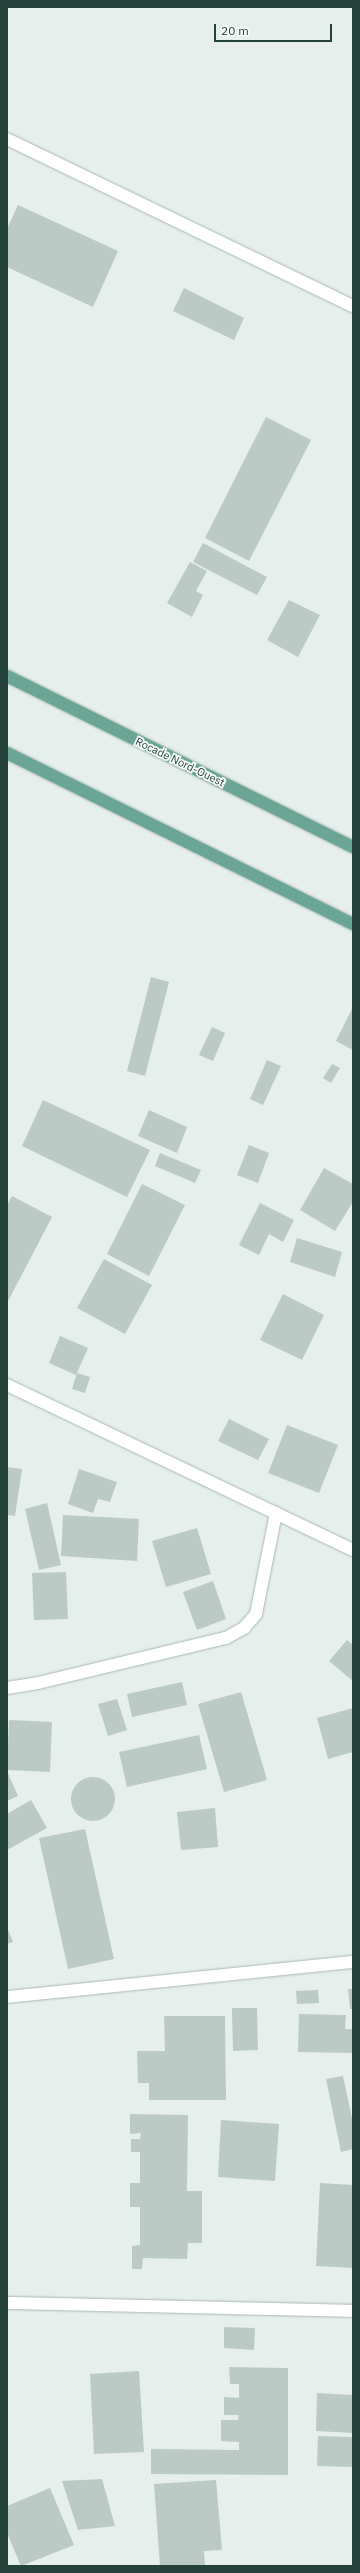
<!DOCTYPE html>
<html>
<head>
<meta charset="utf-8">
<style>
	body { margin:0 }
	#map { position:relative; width:360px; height:2573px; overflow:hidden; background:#e6efeb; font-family:"IBM Plex Sans",sans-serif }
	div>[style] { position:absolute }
	.building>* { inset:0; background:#bbcac4 }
	.round { border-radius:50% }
	.roads { filter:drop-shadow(0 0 1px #a8b8b2) drop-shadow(0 0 1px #a8b8b2) }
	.minor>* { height:12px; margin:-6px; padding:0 6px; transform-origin:6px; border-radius:6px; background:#fff }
	.major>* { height:12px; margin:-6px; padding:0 6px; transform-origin:6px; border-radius:6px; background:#6aa596 }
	span { translate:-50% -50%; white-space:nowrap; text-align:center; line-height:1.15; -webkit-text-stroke:3.5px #f7fbf9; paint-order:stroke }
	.street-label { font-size:11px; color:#24423a }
	.frame { position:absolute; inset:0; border:8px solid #24423a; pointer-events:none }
	.scale { position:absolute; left:214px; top:24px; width:118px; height:18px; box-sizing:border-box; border:2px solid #24423a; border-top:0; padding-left:5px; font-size:12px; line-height:14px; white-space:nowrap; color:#24423a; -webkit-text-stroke:3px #f7fbf9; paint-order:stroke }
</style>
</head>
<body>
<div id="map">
	<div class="building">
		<div style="clip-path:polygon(18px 205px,118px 251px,93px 307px,7px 267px,7px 229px)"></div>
		<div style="clip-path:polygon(184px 288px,244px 318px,234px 340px,173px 311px)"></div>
		<div style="clip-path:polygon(266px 417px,311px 440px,249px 561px,205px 538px)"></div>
		<div style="clip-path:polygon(203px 543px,267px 577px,257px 595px,193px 562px)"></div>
		<div style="clip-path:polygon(190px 562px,207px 571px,196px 591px,203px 595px,192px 617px,167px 603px)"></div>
		<div style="clip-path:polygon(289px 600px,320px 615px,298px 657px,267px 640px)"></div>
		<div style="clip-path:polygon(151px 977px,169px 982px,145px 1076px,127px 1071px)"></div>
		<div style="clip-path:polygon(353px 1007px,353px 1050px,336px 1041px)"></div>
		<div style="clip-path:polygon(212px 1027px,225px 1033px,213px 1061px,199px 1055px)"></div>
		<div style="clip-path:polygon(267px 1060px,281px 1066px,263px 1105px,250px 1099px)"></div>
		<div style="clip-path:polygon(332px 1064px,340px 1068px,331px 1083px,323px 1078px)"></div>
		<div style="clip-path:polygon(43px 1100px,150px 1150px,127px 1197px,22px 1146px)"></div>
		<div style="clip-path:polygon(149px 1110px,187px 1127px,177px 1153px,138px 1136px)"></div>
		<div style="clip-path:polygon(249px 1145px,269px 1153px,258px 1183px,237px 1175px)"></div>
		<div style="clip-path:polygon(160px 1153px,201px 1170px,195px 1183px,155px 1166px)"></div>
		<div style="clip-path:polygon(324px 1168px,353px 1184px,353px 1202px,335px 1231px,300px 1210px)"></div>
		<div style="clip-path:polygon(142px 1184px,185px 1205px,149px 1276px,107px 1254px)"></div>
		<div style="clip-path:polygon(12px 1196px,52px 1217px,7px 1303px,7px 1205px)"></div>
		<div style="clip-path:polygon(260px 1203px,294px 1220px,283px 1242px,269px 1234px,259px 1255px,239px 1245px)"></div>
		<div style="clip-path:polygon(297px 1238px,342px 1252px,335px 1277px,290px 1262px)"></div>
		<div style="clip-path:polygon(104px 1259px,152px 1285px,125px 1334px,77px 1308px)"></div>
		<div style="clip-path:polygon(283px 1294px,324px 1315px,302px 1360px,260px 1340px)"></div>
		<div style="clip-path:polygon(60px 1336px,88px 1348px,76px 1375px,49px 1363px)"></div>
		<div style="clip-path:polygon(77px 1373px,90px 1377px,85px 1393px,72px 1389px)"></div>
		<div style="clip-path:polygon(229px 1419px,269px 1439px,258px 1460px,218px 1441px)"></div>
		<div style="clip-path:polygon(287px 1425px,338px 1445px,319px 1493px,268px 1473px)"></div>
		<div style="clip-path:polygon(7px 1467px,22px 1469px,15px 1516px,7px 1515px)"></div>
		<div style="clip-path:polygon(79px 1469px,117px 1482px,110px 1502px,98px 1499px,93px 1513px,68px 1504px)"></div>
		<div style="clip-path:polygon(47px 1503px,61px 1565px,39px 1570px,25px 1509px)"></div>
		<div style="clip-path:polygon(63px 1515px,139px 1519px,137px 1561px,61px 1556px)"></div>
		<div style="clip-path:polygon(197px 1528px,211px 1574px,166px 1587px,152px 1541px)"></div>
		<div style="clip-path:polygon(66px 1572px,68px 1619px,34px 1620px,32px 1573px)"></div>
		<div style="clip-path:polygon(213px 1581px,226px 1619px,197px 1630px,183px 1592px)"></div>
		<div style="clip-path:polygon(347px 1640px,353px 1645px,353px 1681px,329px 1661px)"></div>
		<div style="clip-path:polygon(182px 1682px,187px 1705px,132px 1717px,127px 1694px)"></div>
		<div style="clip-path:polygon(241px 1692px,267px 1780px,224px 1792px,198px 1704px)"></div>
		<div style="clip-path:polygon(117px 1699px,127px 1730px,108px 1736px,98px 1704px)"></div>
		<div style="clip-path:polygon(353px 1708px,353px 1752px,328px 1759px,317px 1718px)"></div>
		<div style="clip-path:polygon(9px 1720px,52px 1722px,50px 1772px,7px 1770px)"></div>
		<div style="clip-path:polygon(199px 1735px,207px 1769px,127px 1787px,119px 1752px)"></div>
		<div style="clip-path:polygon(7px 1771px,18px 1796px,7px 1801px)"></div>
		<div class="round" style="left:71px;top:1777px;width:44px;height:44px"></div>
		<div style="clip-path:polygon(31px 1800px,47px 1828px,7px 1850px,7px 1814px)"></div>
		<div style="clip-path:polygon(215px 1808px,218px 1847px,181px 1850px,177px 1812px)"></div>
		<div style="clip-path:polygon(85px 1829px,114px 1959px,68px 1969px,39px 1838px)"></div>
		<div style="clip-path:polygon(7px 1927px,13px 1942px,7px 1944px)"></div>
		<div style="clip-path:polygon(348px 1989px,353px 1989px,353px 2009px,350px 2009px)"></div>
		<div style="clip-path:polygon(318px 1990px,319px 2003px,297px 2004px,296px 1991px)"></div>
		<div style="clip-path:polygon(232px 2008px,257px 2008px,258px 2050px,233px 2051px)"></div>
		<div style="clip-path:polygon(299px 2014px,346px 2015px,345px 2029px,353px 2029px,353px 2053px,298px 2052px)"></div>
		<div style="clip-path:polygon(164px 2016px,225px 2016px,226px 2100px,149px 2100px,149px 2083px,138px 2083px,137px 2051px,165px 2051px)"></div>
		<div style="clip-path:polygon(343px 2076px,353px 2123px,353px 2149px,341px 2152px,326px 2079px)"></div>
		<div style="clip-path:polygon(130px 2114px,188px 2115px,187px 2191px,202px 2191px,202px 2243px,188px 2243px,187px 2259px,143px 2258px,142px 2269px,132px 2269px,132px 2246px,140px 2245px,140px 2207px,130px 2207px,130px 2183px,140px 2183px,140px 2152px,131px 2152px,131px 2139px,140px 2139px,141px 2133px,130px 2134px)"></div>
		<div style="clip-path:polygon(221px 2120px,279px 2124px,275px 2181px,218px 2177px)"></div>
		<div style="clip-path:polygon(320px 2183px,353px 2185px,353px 2268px,316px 2266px)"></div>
		<div style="clip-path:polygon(224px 2327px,255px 2328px,254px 2350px,224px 2348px)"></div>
		<div style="clip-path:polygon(229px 2367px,288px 2368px,288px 2475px,151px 2474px,151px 2449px,239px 2450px,239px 2442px,221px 2441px,221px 2420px,238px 2420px,239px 2415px,224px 2415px,224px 2397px,239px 2398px,239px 2384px,230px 2384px)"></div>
		<div style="clip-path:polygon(139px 2371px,144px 2452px,94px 2454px,90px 2374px)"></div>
		<div style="clip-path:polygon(317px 2393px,353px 2395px,353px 2433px,316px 2431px)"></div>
		<div style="clip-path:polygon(318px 2436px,353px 2437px,353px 2467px,317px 2466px)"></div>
		<div style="clip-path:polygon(102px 2479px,115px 2526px,78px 2530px,62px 2481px)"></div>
		<div style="clip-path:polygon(216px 2480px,222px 2550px,204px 2551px,205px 2566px,160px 2566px,154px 2484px)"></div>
		<div style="clip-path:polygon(50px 2488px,74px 2545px,21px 2566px,7px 2533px,7px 2506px)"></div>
	</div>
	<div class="roads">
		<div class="minor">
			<div style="left:7px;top:139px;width:384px;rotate:25.8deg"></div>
			<div style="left:7px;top:1385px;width:383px;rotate:25.5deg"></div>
			<div style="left:7px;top:1688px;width:31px;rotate:-9deg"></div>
			<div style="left:38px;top:1683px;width:193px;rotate:-13.5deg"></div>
			<div style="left:226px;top:1638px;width:21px;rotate:-29deg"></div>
			<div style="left:244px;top:1628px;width:18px;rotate:-49deg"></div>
			<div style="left:256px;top:1614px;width:103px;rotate:-78.8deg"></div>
			<div style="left:7px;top:1997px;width:348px;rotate:-5.8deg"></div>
			<div style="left:7px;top:2303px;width:346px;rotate:1.3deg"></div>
		</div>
		<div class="major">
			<div style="left:7px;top:676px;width:386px;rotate:26.3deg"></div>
			<div style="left:7px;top:753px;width:386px;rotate:26.3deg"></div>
		</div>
	</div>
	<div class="street-label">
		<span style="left:180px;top:762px;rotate:26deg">Rocade Nord-Ouest</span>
	</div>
	<div class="frame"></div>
	<div class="scale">20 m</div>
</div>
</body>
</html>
